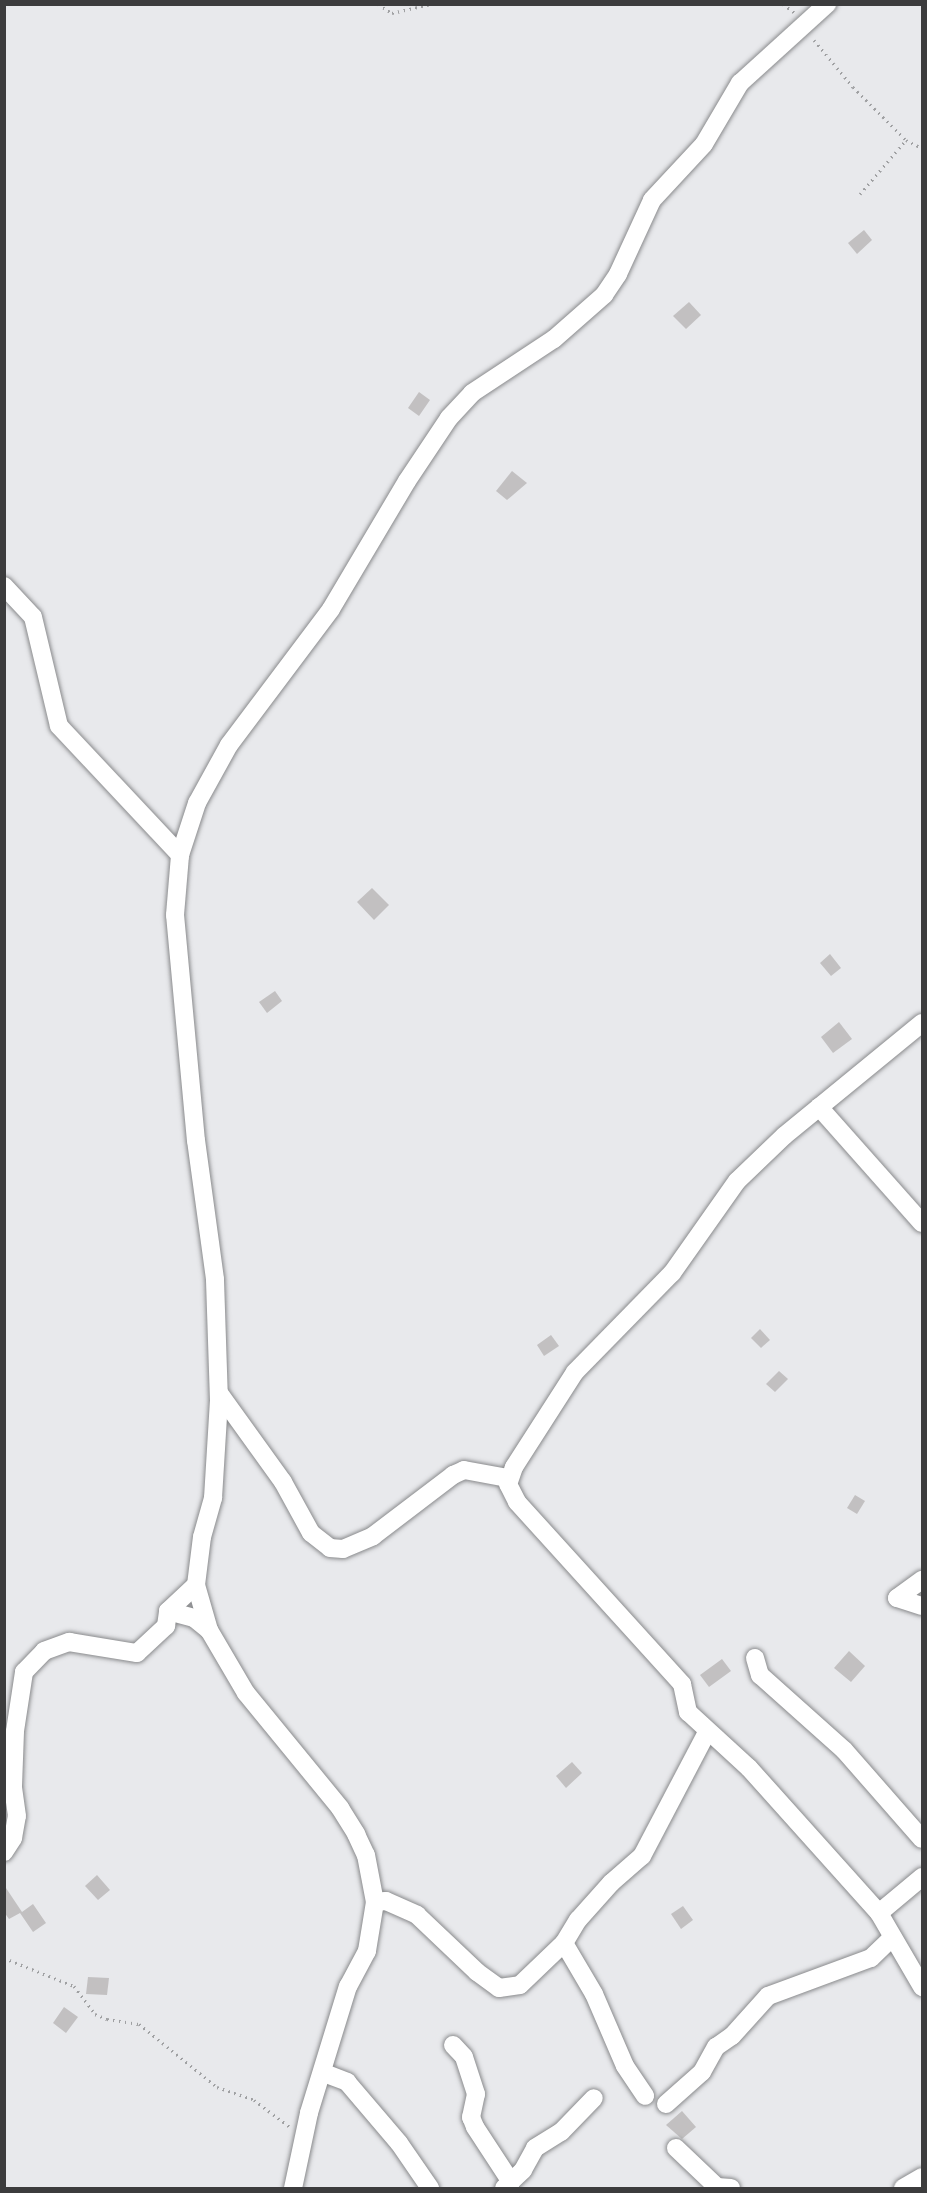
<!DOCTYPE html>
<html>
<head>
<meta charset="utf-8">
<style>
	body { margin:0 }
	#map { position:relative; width:927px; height:2193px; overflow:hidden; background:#e8e9ec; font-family:Merriweather,serif }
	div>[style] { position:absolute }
	.building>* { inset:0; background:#c2c0c1 }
	.path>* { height:3px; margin-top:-1.5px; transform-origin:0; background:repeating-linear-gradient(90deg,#9fa0a2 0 1.5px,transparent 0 6px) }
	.roads { filter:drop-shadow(0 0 2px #898a8c) drop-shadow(0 0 2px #898a8c) }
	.street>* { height:18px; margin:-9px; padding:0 9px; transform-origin:9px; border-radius:9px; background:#fff }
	span { translate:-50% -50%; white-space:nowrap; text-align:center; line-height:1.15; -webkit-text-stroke:5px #e8e9ec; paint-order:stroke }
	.frame { position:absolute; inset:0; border:6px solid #3c3c3d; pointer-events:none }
</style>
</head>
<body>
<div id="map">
	<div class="building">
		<div style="clip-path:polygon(864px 230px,872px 240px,857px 254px,848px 243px)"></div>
		<div style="clip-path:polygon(689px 302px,701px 315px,686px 329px,673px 316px)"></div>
		<div style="clip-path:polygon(419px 392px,430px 400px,419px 416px,408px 408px)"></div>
		<div style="clip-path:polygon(512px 471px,527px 483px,507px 500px,496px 491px)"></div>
		<div style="clip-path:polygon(372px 888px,389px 905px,374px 920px,357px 902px)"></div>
		<div style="clip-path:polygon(830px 954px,841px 968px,831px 976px,820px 963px)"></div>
		<div style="clip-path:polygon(275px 991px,282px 1001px,267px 1013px,259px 1002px)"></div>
		<div style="clip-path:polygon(839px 1022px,852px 1039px,833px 1053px,821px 1037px)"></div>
		<div style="clip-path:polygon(760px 1329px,770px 1340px,761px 1348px,751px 1338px)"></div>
		<div style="clip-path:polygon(551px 1335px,559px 1346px,544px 1356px,537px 1345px)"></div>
		<div style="clip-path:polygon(779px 1371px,788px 1379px,775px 1392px,766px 1384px)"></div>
		<div style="clip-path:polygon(855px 1495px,865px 1501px,857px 1514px,847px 1508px)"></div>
		<div style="clip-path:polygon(849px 1651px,865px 1666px,851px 1682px,834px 1668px)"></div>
		<div style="clip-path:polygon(722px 1659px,731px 1671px,709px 1687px,700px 1675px)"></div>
		<div style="clip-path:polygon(572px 1762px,582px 1773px,566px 1788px,556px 1776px)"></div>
		<div style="clip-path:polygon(97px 1875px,110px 1890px,98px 1900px,85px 1886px)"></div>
		<div style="clip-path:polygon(4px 1885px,22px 1912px,33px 1904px,46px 1923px,33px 1932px,20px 1913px,9px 1919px,4px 1912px)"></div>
		<div style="clip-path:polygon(683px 1906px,693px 1920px,681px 1929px,671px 1914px)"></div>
		<div style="clip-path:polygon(88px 1977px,109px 1978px,107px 1995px,86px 1994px)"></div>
		<div style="clip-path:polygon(64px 2007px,78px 2017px,66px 2033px,53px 2023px)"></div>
		<div style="clip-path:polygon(682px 2111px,696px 2127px,682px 2139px,666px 2125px)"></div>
	</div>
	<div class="path">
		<div style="left:378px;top:4px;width:17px;rotate:33deg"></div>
		<div style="left:392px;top:13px;width:39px;rotate:-13deg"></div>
		<div style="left:783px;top:4px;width:15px;rotate:37deg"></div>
		<div style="left:814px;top:40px;width:61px;rotate:50.3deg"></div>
		<div style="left:853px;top:87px;width:75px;rotate:45deg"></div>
		<div style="left:860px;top:194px;width:71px;rotate:-49.6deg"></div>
		<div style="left:906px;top:140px;width:18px;rotate:27deg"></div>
		<div style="left:4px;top:1958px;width:75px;rotate:21.8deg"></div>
		<div style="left:74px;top:1986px;width:35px;rotate:53deg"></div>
		<div style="left:95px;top:2014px;width:13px;rotate:23deg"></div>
		<div style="left:107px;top:2019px;width:32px;rotate:9deg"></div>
		<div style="left:139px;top:2024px;width:100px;rotate:38.9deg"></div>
		<div style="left:217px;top:2087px;width:39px;rotate:19deg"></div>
		<div style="left:254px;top:2100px;width:45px;rotate:36.9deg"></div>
	</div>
	<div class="roads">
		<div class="street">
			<div style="left:4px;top:586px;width:42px;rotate:46.9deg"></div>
			<div style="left:33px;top:617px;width:112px;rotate:76.6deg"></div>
			<div style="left:59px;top:726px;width:177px;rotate:46.8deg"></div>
			<div style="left:922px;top:1023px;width:178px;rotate:140.7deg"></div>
			<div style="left:784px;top:1136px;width:65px;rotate:136.2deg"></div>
			<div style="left:737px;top:1181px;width:113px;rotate:125.2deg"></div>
			<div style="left:672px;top:1273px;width:139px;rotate:134.4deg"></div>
			<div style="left:575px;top:1372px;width:113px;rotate:122.7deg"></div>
			<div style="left:514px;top:1467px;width:18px;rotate:109deg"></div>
			<div style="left:508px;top:1484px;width:20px;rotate:63deg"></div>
			<div style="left:517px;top:1502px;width:246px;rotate:47.8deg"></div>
			<div style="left:682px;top:1684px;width:29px;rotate:78deg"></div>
			<div style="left:688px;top:1712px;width:83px;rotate:42.6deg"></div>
			<div style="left:749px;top:1768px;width:195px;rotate:48.1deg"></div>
			<div style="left:879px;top:1913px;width:86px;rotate:59.8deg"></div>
			<div style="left:819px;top:1107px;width:155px;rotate:48.4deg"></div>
			<div style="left:219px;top:1393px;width:110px;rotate:54.3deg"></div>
			<div style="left:283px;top:1482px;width:58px;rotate:61.2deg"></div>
			<div style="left:311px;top:1533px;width:24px;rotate:38deg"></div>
			<div style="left:330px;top:1548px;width:13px;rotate:4deg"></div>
			<div style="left:343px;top:1549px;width:33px;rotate:-23deg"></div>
			<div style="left:373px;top:1536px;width:101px;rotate:-37.3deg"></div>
			<div style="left:453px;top:1475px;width:12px;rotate:-24deg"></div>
			<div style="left:464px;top:1470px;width:45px;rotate:10.3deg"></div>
			<div style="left:196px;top:1585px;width:47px;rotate:73.9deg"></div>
			<div style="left:209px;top:1630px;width:73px;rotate:59.6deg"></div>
			<div style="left:246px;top:1693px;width:149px;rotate:50.7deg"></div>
			<div style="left:340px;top:1808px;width:31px;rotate:58deg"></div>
			<div style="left:356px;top:1834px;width:23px;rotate:65deg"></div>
			<div style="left:366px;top:1855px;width:48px;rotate:79.2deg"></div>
			<div style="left:375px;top:1902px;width:50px;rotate:99.3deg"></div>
			<div style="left:367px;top:1951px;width:40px;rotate:118deg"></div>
			<div style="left:348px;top:1986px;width:133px;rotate:107.1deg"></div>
			<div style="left:309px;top:2113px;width:77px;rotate:102deg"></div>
			<div style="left:897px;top:1598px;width:31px;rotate:-36deg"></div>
			<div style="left:897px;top:1598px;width:26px;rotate:18deg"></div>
			<div style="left:168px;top:1611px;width:27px;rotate:15deg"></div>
			<div style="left:194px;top:1618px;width:19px;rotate:39deg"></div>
			<div style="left:755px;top:1658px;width:18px;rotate:74deg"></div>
			<div style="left:760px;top:1675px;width:113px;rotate:41.8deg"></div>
			<div style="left:844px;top:1750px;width:118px;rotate:48.8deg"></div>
			<div style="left:4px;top:1852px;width:17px;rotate:-57deg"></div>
			<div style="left:13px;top:1838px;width:22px;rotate:-80deg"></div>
			<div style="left:17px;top:1816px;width:30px;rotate:-98deg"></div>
			<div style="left:13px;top:1786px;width:55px;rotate:-87.9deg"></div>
			<div style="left:15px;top:1731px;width:60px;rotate:-81.3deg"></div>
			<div style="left:24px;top:1672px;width:29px;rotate:-46deg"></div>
			<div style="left:44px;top:1651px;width:27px;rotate:-20deg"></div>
			<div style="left:69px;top:1642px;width:69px;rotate:9.2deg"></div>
			<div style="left:137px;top:1653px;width:40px;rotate:-43deg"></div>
			<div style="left:166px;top:1626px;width:15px;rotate:-82deg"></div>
			<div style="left:168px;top:1611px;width:38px;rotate:-43deg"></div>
			<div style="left:196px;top:1585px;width:48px;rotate:-82.9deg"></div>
			<div style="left:202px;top:1537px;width:41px;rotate:-74.2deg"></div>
			<div style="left:213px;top:1498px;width:97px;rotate:-86.5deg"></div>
			<div style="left:219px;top:1401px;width:122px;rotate:-91.9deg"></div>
			<div style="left:215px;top:1279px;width:139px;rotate:-97.8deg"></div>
			<div style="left:196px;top:1141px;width:227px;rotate:-95.3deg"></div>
			<div style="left:175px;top:915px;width:60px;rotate:-85.2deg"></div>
			<div style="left:180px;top:855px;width:55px;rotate:-71.9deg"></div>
			<div style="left:197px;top:803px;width:66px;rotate:-61.1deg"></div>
			<div style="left:229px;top:745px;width:170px;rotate:-53.1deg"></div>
			<div style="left:331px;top:609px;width:149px;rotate:-59.3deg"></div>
			<div style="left:407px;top:481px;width:76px;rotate:-56.3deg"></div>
			<div style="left:449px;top:418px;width:34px;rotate:-47deg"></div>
			<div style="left:472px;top:393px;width:98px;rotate:-33.4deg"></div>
			<div style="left:554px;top:339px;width:67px;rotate:-41.3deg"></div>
			<div style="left:604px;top:295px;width:25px;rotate:-56deg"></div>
			<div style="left:618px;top:274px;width:81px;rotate:-65.3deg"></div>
			<div style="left:652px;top:200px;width:76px;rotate:-47.1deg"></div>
			<div style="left:704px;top:144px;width:71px;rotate:-59.5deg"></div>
			<div style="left:740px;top:83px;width:118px;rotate:-42.2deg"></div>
			<div style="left:375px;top:1902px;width:11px;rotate:-5deg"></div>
			<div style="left:386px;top:1901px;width:34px;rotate:24deg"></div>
			<div style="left:417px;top:1915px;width:83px;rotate:43.5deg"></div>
			<div style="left:477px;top:1972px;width:27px;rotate:36deg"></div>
			<div style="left:499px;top:1988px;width:21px;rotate:-8deg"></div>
			<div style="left:520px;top:1985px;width:61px;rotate:-43.7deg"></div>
			<div style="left:564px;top:1943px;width:27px;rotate:-59deg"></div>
			<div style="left:578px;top:1920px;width:50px;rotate:-48.3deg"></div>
			<div style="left:611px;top:1883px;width:41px;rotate:-41.1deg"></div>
			<div style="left:642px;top:1856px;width:140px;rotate:-62.3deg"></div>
			<div style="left:879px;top:1913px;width:56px;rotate:-39.9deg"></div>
			<div style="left:564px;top:1943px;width:59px;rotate:59.5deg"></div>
			<div style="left:594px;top:1994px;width:78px;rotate:66.7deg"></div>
			<div style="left:625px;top:2066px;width:36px;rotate:56deg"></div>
			<div style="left:453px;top:2045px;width:16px;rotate:47deg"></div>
			<div style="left:464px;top:2057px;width:39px;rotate:72deg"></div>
			<div style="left:476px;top:2094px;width:24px;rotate:102deg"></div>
			<div style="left:471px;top:2117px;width:11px;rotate:68deg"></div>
			<div style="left:475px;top:2127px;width:66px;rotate:56.8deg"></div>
			<div style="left:324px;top:2073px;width:25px;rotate:21deg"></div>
			<div style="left:347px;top:2082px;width:80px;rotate:49.6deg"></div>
			<div style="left:399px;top:2143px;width:55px;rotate:55.4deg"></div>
			<div style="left:666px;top:2104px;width:48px;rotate:-41.6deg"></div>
			<div style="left:702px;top:2072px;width:29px;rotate:-61deg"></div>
			<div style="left:716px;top:2047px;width:19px;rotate:-35deg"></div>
			<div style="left:732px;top:2036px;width:54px;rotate:-48deg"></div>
			<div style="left:768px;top:1996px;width:110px;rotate:-20.3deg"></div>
			<div style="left:871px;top:1958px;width:29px;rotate:-44deg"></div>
			<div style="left:676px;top:2148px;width:57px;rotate:43.6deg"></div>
			<div style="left:717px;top:2187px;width:14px;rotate:4deg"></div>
			<div style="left:504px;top:2188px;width:26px;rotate:-43deg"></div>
			<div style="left:523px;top:2170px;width:25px;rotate:-61deg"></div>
			<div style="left:535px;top:2148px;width:31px;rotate:-32deg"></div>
			<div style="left:561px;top:2132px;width:47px;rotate:-45.9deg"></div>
			<div style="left:903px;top:2188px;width:22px;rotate:-30deg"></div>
		</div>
	</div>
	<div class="frame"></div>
</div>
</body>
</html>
